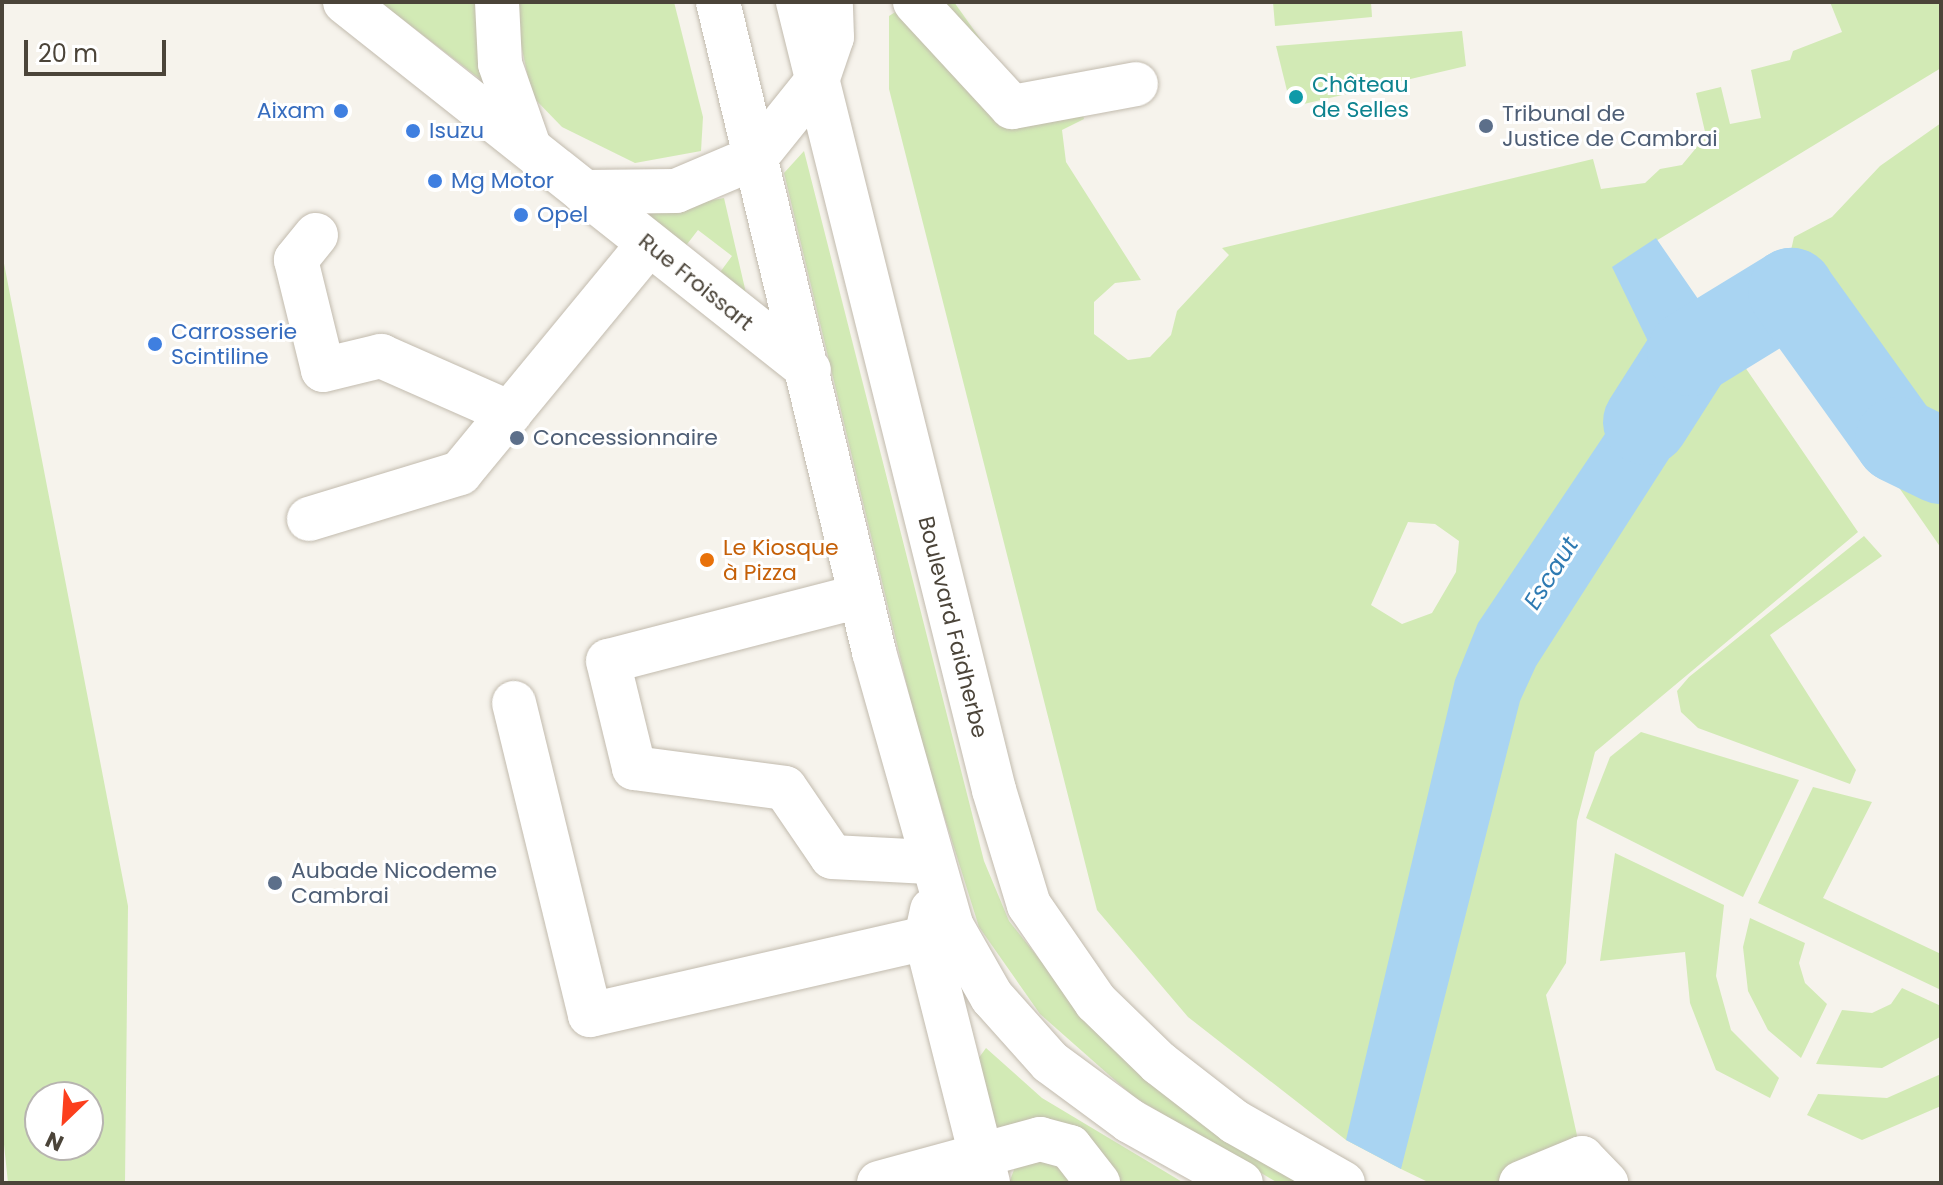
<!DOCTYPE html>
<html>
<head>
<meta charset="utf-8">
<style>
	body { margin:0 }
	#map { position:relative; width:1943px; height:1185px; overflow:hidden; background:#f6f3ec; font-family:Poppins,sans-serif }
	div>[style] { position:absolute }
	.green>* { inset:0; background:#d2eab5 }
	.water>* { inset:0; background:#a9d4f2 }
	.river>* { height:86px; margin:-43px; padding:0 43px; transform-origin:43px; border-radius:43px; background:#a9d4f2 }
	.roads { filter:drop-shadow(0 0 2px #c2bbae) drop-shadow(0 0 2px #c2bbae) }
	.minor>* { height:44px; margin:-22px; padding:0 22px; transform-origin:22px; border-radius:22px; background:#fff }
	.dots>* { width:22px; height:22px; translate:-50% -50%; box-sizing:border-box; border:4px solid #fff; border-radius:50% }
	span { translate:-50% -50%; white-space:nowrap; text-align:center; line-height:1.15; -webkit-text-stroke:6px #fff; paint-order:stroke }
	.culture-label { font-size:22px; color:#0d838f }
	.left { translate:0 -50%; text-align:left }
	.shop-label { font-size:22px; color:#366cbe }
	.right { translate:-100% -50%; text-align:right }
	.service-label { font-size:22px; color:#4e5e75 }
	.street-label { font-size:22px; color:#4b4439 }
	.food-label { font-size:22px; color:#c56008 }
	.water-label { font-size:24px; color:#2e7ab2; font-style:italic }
	.frame { position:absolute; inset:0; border:4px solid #4b4439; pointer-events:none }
	.north { position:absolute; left:24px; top:1081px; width:80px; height:80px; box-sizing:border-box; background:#fff; border:2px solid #b7b4b0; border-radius:50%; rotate:205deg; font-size:22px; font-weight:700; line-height:32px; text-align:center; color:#4b4439 }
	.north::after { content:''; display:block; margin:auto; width:28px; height:36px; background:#fc3f1d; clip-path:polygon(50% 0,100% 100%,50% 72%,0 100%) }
	.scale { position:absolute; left:24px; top:40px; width:142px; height:36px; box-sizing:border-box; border:4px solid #4b4439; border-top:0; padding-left:10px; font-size:24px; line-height:28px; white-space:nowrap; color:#4b4439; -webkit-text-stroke:6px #fff; paint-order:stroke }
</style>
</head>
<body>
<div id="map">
	<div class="green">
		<div style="clip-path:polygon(380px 2px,482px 2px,484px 81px,480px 79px)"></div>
		<div style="clip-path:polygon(512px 2px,674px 2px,703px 117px,701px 151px,635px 163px,562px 127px,532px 96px)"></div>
		<div style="clip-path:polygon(evenodd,911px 2px,954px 2px,1018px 92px,1074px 80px,1084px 119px,1062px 130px,1066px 162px,1141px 280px,1115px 283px,1094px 302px,1094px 334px,1128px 360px,1150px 357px,1171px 335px,1177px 311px,1229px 255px,1222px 248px,1593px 159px,1601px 189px,1645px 183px,1660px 169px,1682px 165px,1706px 136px,1696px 93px,1721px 87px,1730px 124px,1761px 118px,1751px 70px,1790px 60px,1793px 51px,1842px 32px,1830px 2px,1941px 2px,1941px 68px,1613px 267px,1656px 357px,1736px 354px,1858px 532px,1595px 752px,1577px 821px,1566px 963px,1546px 995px,1582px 1158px,1521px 1183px,1430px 1183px,1401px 1169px,1346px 1140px,1188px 1017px,1097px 910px,889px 89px,889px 16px,911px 2px,1408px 522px,1435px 524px,1459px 541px,1456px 572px,1432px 613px,1402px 624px,1371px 605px,1408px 522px)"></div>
		<div style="clip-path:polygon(1273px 2px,1371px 2px,1372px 17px,1275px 26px)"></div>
		<div style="clip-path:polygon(1462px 31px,1466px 66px,1291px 107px,1276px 46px)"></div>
		<div style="clip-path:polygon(1941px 123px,1941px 548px,1777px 312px,1794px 237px,1832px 217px,1880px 166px)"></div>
		<div style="clip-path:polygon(804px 151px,984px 861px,1009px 921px,1100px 1035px,1311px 1183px,1278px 1183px,1134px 1097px,1040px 1014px,979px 927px,919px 736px,784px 173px)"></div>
		<div style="clip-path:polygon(724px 198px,749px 306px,715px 279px,732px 256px,698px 230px,681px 252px,641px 213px)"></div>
		<div style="clip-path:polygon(evenodd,2px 253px,128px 906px,125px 1183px,8px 1183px,2px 1125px,2px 253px,40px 1097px,88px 1097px,88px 1145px,40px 1145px,40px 1097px)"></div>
		<div style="clip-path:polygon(1864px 536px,1882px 556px,1770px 635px,1856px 770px,1850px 784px,1698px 728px,1681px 712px,1677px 691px,1689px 677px)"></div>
		<div style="clip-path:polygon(1641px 732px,1799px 780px,1743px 897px,1586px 818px,1610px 757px)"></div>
		<div style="clip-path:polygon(1813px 787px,1872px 802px,1823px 898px,1941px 954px,1941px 990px,1758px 903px)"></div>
		<div style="clip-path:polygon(1615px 853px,1724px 905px,1716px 976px,1731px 1030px,1779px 1078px,1770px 1098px,1716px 1070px,1690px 1003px,1685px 952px,1600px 961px)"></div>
		<div style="clip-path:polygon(1750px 918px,1805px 943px,1799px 963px,1805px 983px,1827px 1004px,1801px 1058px,1768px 1030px,1748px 991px,1743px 947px)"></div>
		<div style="clip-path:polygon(1902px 988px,1941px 1006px,1940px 1037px,1882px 1068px,1816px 1064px,1842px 1010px,1872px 1013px,1891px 1004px)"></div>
		<div style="clip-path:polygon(986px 1048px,1042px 1098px,1184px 1183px,1113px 1183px,993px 1129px,978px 1059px)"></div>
		<div style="clip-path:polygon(1941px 1074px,1941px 1106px,1862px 1140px,1807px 1115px,1818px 1094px,1887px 1098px)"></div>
		<div style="clip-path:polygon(1063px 1157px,1082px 1183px,1009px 1183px,1015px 1167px)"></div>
	</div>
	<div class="water">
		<div style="clip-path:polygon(1656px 238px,1736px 354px,1536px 666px,1520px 701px,1401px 1169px,1346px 1140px,1455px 680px,1478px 623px,1656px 358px,1612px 267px)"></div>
	</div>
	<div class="river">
		<div style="left:1646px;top:422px;width:82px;rotate:-57.5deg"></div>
		<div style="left:1690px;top:353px;width:119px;rotate:-31.5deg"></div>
		<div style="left:1791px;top:291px;width:183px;rotate:54.3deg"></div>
		<div style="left:1898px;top:440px;width:48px;rotate:26deg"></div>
	</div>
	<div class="roads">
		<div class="minor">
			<div style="left:345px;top:2px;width:592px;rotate:38.42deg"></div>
			<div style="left:497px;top:2px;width:62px;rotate:87.2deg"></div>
			<div style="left:500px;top:64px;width:85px;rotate:70.7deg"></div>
			<div style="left:718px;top:2px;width:668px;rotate:76.5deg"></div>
			<div style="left:874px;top:652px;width:286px;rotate:74.2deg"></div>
			<div style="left:952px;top:927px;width:81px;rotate:60.3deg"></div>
			<div style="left:992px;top:997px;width:87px;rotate:48.3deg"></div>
			<div style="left:1050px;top:1062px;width:99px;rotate:36.4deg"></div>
			<div style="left:1130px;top:1121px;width:127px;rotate:29.2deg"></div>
			<div style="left:798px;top:2px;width:812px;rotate:76.03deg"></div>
			<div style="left:994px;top:790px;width:120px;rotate:73.1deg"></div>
			<div style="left:1029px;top:905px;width:118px;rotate:55.4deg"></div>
			<div style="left:1096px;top:1002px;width:88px;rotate:44.1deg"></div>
			<div style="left:1159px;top:1063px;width:96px;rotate:37.8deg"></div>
			<div style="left:1235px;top:1122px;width:124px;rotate:29.5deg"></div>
			<div style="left:915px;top:2px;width:143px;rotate:47.3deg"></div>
			<div style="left:1012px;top:107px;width:126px;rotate:-10.5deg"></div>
			<div style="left:584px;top:192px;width:92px;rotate:-0.6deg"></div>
			<div style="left:676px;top:191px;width:87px;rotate:-23deg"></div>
			<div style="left:756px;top:157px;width:97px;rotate:-51.2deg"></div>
			<div style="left:817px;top:81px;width:46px;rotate:-71.2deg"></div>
			<div style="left:832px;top:37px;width:35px;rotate:-92deg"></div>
			<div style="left:316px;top:235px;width:32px;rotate:129deg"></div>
			<div style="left:296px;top:260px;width:113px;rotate:76.2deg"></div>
			<div style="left:323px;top:370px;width:60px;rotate:-13.6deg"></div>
			<div style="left:381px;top:356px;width:141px;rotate:23.8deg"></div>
			<div style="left:309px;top:519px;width:158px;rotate:-16.9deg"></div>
			<div style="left:460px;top:473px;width:297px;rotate:-50.5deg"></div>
			<div style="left:860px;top:596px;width:260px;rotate:165.5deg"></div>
			<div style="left:608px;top:661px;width:110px;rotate:76.3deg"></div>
			<div style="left:634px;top:768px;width:152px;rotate:7.5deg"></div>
			<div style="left:785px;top:788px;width:83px;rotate:55.7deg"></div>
			<div style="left:832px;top:857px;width:97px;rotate:3deg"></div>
			<div style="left:514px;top:703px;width:321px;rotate:76.3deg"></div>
			<div style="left:590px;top:1015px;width:345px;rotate:-12.9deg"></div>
			<div style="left:932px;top:910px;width:29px;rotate:102deg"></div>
			<div style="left:926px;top:938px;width:253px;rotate:75.8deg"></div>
			<div style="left:879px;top:1183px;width:167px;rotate:-15.3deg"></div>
			<div style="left:1040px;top:1139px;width:31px;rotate:15deg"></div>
			<div style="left:1070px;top:1147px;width:46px;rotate:52.1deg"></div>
			<div style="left:1521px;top:1183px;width:66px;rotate:-22.3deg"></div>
			<div style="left:1582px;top:1158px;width:35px;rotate:46deg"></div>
		</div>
	</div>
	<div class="dots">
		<div style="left:1296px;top:97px;background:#0f9aa8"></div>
		<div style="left:341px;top:111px;background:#3f7fe0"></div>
		<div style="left:1486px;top:126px;background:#5c6f8a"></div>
		<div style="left:413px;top:131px;background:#3f7fe0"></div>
		<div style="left:435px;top:181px;background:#3f7fe0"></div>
		<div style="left:521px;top:215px;background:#3f7fe0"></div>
		<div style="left:155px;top:344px;background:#3f7fe0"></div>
		<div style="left:517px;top:438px;background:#5c6f8a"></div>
		<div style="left:707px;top:560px;background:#e8710a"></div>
		<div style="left:275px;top:883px;background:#5c6f8a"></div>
	</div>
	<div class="culture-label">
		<span class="left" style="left:1312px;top:97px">Château<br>de Selles</span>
	</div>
	<div class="shop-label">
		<span class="right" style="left:325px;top:111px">Aixam</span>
		<span class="left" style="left:429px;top:131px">Isuzu</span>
		<span class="left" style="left:451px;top:181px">Mg Motor</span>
		<span class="left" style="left:537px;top:215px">Opel</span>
		<span class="left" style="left:171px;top:344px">Carrosserie<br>Scintiline</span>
	</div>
	<div class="service-label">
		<span class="left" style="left:1502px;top:126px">Tribunal de<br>Justice de Cambrai</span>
		<span class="left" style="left:533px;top:438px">Concessionnaire</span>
		<span class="left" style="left:291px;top:883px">Aubade Nicodeme<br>Cambrai</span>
	</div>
	<div class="street-label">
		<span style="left:696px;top:282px;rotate:39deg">Rue Froissart</span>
		<span style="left:953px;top:627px;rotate:76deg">Boulevard Faidherbe</span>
	</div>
	<div class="food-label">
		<span class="left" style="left:723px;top:560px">Le Kiosque<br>à Pizza</span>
	</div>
	<div class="water-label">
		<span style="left:1551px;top:573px;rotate:-58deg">Escaut</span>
	</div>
	<div class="frame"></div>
	<div class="north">N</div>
	<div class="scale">20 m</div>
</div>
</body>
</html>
